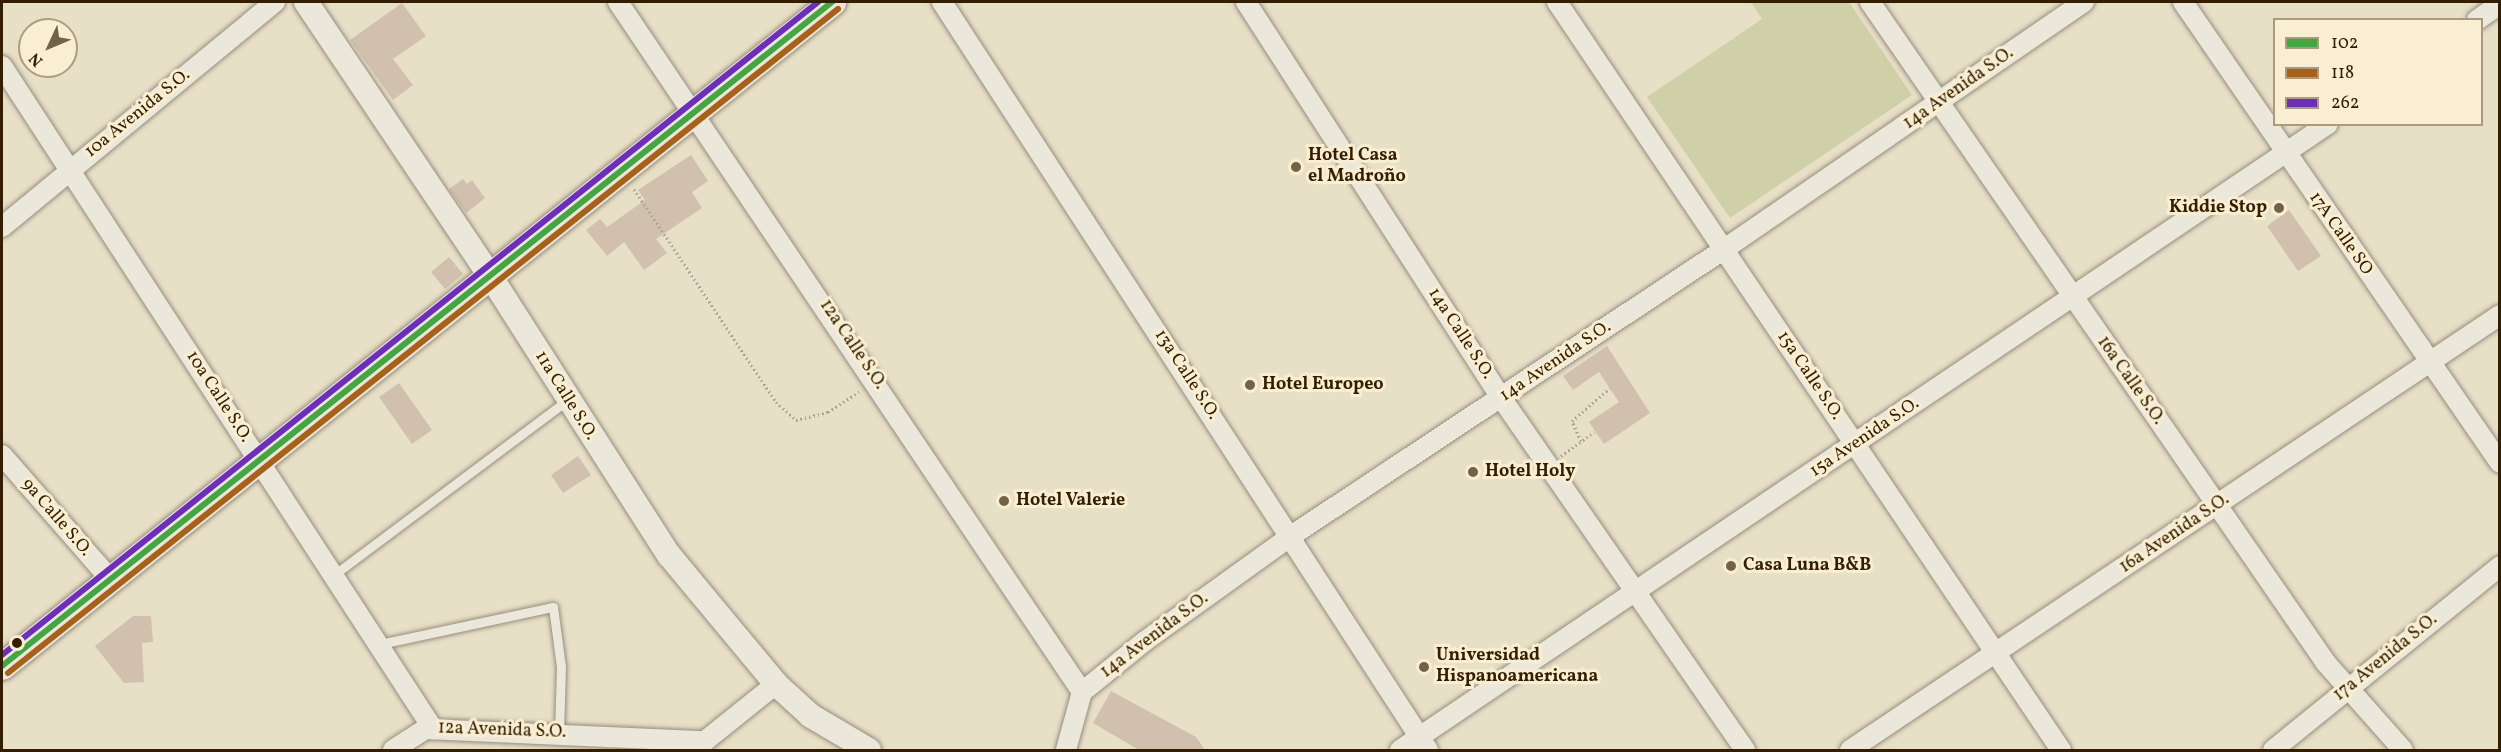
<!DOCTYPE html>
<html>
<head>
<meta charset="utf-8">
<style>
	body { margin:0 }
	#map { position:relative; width:2501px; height:752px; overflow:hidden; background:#e8dfc7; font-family:Vollkorn,serif }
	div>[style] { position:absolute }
	.green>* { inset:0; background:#d0d0a8 }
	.building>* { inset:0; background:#d1c0ae }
	.path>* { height:3px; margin-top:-1.5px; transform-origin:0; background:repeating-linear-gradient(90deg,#a7a195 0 1.5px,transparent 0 4.5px) }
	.roads { filter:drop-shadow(0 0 2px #968e7d) drop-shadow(0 0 2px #968e7d) }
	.service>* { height:9px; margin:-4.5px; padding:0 4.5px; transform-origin:4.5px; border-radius:4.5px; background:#ebe7db }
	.minor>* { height:20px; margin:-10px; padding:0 10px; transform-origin:10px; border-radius:10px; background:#ebe7db }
	.tertiary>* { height:24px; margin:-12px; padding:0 12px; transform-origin:12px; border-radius:12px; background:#ebe7db }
	.secondary>* { height:27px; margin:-13.5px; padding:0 13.5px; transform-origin:13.5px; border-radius:13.5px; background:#ebe7db }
	.bus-1>* { height:6px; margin:-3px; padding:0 3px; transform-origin:3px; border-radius:3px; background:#43a642 }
	.bus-2>* { height:6px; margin:-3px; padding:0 3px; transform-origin:3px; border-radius:3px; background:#a8611a }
	.bus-3>* { height:6px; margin:-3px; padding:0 3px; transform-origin:3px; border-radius:3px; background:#6d2fba }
	.dots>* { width:16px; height:16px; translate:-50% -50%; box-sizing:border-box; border:3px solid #f9eed2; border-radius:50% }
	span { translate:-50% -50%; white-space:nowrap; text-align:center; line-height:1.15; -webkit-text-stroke:6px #f9eed2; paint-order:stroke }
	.street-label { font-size:18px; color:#341e01 }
	.poi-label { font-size:18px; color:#341e01; font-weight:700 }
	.left { translate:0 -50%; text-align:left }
	.right { translate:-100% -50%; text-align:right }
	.frame { position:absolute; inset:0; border:3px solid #341e01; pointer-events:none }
	.legend { position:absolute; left:2273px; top:18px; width:210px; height:108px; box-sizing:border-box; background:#f9eed2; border:2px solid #aa9b7e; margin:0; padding:8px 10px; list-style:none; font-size:18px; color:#341e01 }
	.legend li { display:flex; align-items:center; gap:12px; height:30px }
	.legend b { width:30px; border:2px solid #aa9b7e }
	.north { position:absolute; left:18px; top:18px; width:60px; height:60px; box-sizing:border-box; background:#f9eed2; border:2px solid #aa9b7e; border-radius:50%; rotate:226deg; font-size:16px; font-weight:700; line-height:24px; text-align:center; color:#341e01 }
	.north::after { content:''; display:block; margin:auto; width:21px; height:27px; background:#736246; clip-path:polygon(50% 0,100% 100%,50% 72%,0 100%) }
</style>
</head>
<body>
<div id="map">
	<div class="green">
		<div style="clip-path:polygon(1751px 2px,1849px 2px,1912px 95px,1730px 218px,1647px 97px,1762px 19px)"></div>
	</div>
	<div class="building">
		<div style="clip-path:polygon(402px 3px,426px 36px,393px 59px,413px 85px,393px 100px,350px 40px)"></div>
		<div style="clip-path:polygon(691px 155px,708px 181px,692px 192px,702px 208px,656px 239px,667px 253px,644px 270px,624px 242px,607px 256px,586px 230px,600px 219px,607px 227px,645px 200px,638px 190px)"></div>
		<div style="clip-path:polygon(463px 179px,467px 184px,472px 180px,485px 198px,466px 213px,449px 189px)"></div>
		<div style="clip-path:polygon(2289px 210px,2321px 256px,2298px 271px,2267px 226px)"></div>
		<div style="clip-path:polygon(449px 257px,463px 274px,445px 289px,431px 272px)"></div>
		<div style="clip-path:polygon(1607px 346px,1650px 413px,1604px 444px,1589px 422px,1619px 402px,1599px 372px,1573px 390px,1563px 376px)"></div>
		<div style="clip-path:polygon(399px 383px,432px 430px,412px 444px,379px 397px)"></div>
		<div style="clip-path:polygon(578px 456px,591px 475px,563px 493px,551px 475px)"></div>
		<div style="clip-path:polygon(133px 616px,151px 616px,153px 642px,142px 643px,144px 682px,124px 683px,95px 646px)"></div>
		<div style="clip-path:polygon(1111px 691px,1196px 737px,1205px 750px,1139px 750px,1093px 723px)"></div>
	</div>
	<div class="path">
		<div style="left:634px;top:189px;width:256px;rotate:56.3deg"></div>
		<div style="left:776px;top:402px;width:27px;rotate:42deg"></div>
		<div style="left:796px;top:420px;width:33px;rotate:-14deg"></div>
		<div style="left:828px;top:412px;width:37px;rotate:-33deg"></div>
		<div style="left:1581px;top:441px;width:22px;rotate:-114deg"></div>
		<div style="left:1572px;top:421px;width:50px;rotate:-41deg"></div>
		<div style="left:1561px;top:456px;width:41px;rotate:-36deg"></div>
	</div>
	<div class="roads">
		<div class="service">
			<div style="left:335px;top:574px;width:291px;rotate:-36.8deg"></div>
			<div style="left:380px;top:644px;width:177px;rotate:-12.1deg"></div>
			<div style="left:553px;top:607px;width:61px;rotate:82.4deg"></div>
			<div style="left:561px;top:667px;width:66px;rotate:91.7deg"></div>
		</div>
		<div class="minor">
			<div style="left:618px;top:2px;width:832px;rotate:56.08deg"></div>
			<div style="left:942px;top:2px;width:892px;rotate:56.99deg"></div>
			<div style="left:1246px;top:2px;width:472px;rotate:57.2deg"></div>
			<div style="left:1502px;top:399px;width:427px;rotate:55.3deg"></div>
			<div style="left:1557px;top:2px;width:902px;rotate:56.03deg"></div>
			<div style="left:1870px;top:2px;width:803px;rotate:55.4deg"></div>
			<div style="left:2326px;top:663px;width:116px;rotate:48.5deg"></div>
			<div style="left:2183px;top:2px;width:559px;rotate:55.49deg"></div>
			<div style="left:2477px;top:20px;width:28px;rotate:-35deg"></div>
			<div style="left:2px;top:66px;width:791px;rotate:56.97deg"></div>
			<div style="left:2px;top:227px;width:354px;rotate:-39.5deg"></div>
			<div style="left:2px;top:455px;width:166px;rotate:48.9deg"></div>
			<div style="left:393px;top:750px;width:38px;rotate:-33deg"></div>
			<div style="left:425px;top:729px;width:280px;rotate:2.5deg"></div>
			<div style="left:705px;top:741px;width:91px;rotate:-38.8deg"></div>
			<div style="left:1066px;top:750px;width:60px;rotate:-74.6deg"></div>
			<div style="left:1082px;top:692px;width:81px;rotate:-39deg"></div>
			<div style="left:1145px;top:641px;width:180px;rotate:-35.7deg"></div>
			<div style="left:1291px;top:536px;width:518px;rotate:-33.51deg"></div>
			<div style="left:1723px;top:250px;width:438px;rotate:-34.5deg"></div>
			<div style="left:1400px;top:750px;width:1119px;rotate:-34deg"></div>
			<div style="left:1850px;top:750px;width:782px;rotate:-33.79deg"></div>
			<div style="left:2273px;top:750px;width:292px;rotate:-39deg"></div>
		</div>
		<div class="tertiary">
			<div style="left:306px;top:2px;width:328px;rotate:56.1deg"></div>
			<div style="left:489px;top:274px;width:334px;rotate:57.4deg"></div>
			<div style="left:669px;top:555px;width:168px;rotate:50.3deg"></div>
			<div style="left:776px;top:684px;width:47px;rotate:42.4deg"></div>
			<div style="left:811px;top:716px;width:67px;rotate:30.4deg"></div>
		</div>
		<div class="secondary">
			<div style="left:2px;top:666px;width:1063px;rotate:-38.66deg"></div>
		</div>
	</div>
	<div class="bus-1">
		<div style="left:2px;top:666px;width:1063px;rotate:-38.66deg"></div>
	</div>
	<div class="bus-2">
		<div style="left:8px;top:673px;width:1063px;rotate:-38.66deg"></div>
	</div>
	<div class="bus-3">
		<div style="left:2px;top:655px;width:1045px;rotate:-38.67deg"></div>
	</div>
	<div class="dots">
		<div style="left:1296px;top:167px;background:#736246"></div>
		<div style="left:2279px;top:208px;background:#736246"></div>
		<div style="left:1250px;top:385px;background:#736246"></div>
		<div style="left:1473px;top:472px;background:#736246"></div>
		<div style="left:1004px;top:501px;background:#736246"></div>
		<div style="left:1731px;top:566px;background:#736246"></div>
		<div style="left:17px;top:643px;background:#341e01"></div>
		<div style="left:1424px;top:667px;background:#736246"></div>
	</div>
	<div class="street-label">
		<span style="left:1959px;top:89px;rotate:-35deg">14a Avenida S.O.</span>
		<span style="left:138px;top:114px;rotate:-39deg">10a Avenida S.O.</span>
		<span style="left:2340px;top:234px;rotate:55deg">17A Calle SO</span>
		<span style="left:1460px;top:334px;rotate:57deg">14a Calle S.O.</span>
		<span style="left:852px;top:345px;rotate:56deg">12a Calle S.O.</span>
		<span style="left:1556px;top:362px;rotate:-34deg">14a Avenida S.O.</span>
		<span style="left:1186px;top:375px;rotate:57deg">13a Calle S.O.</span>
		<span style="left:1809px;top:376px;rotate:56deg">15a Calle S.O.</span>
		<span style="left:2130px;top:381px;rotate:55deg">16a Calle S.O.</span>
		<span style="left:565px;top:396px;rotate:58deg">11a Calle S.O.</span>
		<span style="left:218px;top:397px;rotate:57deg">10a Calle S.O.</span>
		<span style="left:1865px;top:438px;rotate:-34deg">15a Avenida S.O.</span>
		<span style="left:56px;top:518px;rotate:49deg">9a Calle S.O.</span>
		<span style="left:2175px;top:534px;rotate:-34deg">16a Avenida S.O.</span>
		<span style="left:1155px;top:636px;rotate:-37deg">14a Avenida S.O.</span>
		<span style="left:2386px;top:658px;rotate:-39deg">17a Avenida S.O.</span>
		<span style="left:502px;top:731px;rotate:2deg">12a Avenida S.O.</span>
	</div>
	<div class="poi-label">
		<span class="left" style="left:1308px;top:167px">Hotel Casa<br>el Madroño</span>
		<span class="right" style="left:2267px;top:208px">Kiddie Stop</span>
		<span class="left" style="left:1262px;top:385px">Hotel Europeo</span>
		<span class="left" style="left:1485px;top:472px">Hotel Holy</span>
		<span class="left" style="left:1016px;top:501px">Hotel Valerie</span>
		<span class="left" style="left:1743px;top:566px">Casa Luna B&amp;B</span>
		<span class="left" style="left:1436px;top:667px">Universidad<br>Hispanoamericana</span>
	</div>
	<div class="frame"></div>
	<ul class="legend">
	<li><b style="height:8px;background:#43a642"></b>102</li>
	<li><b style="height:8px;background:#a8611a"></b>118</li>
	<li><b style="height:8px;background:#6d2fba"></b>262</li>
	</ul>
	<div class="north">N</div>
</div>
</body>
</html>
